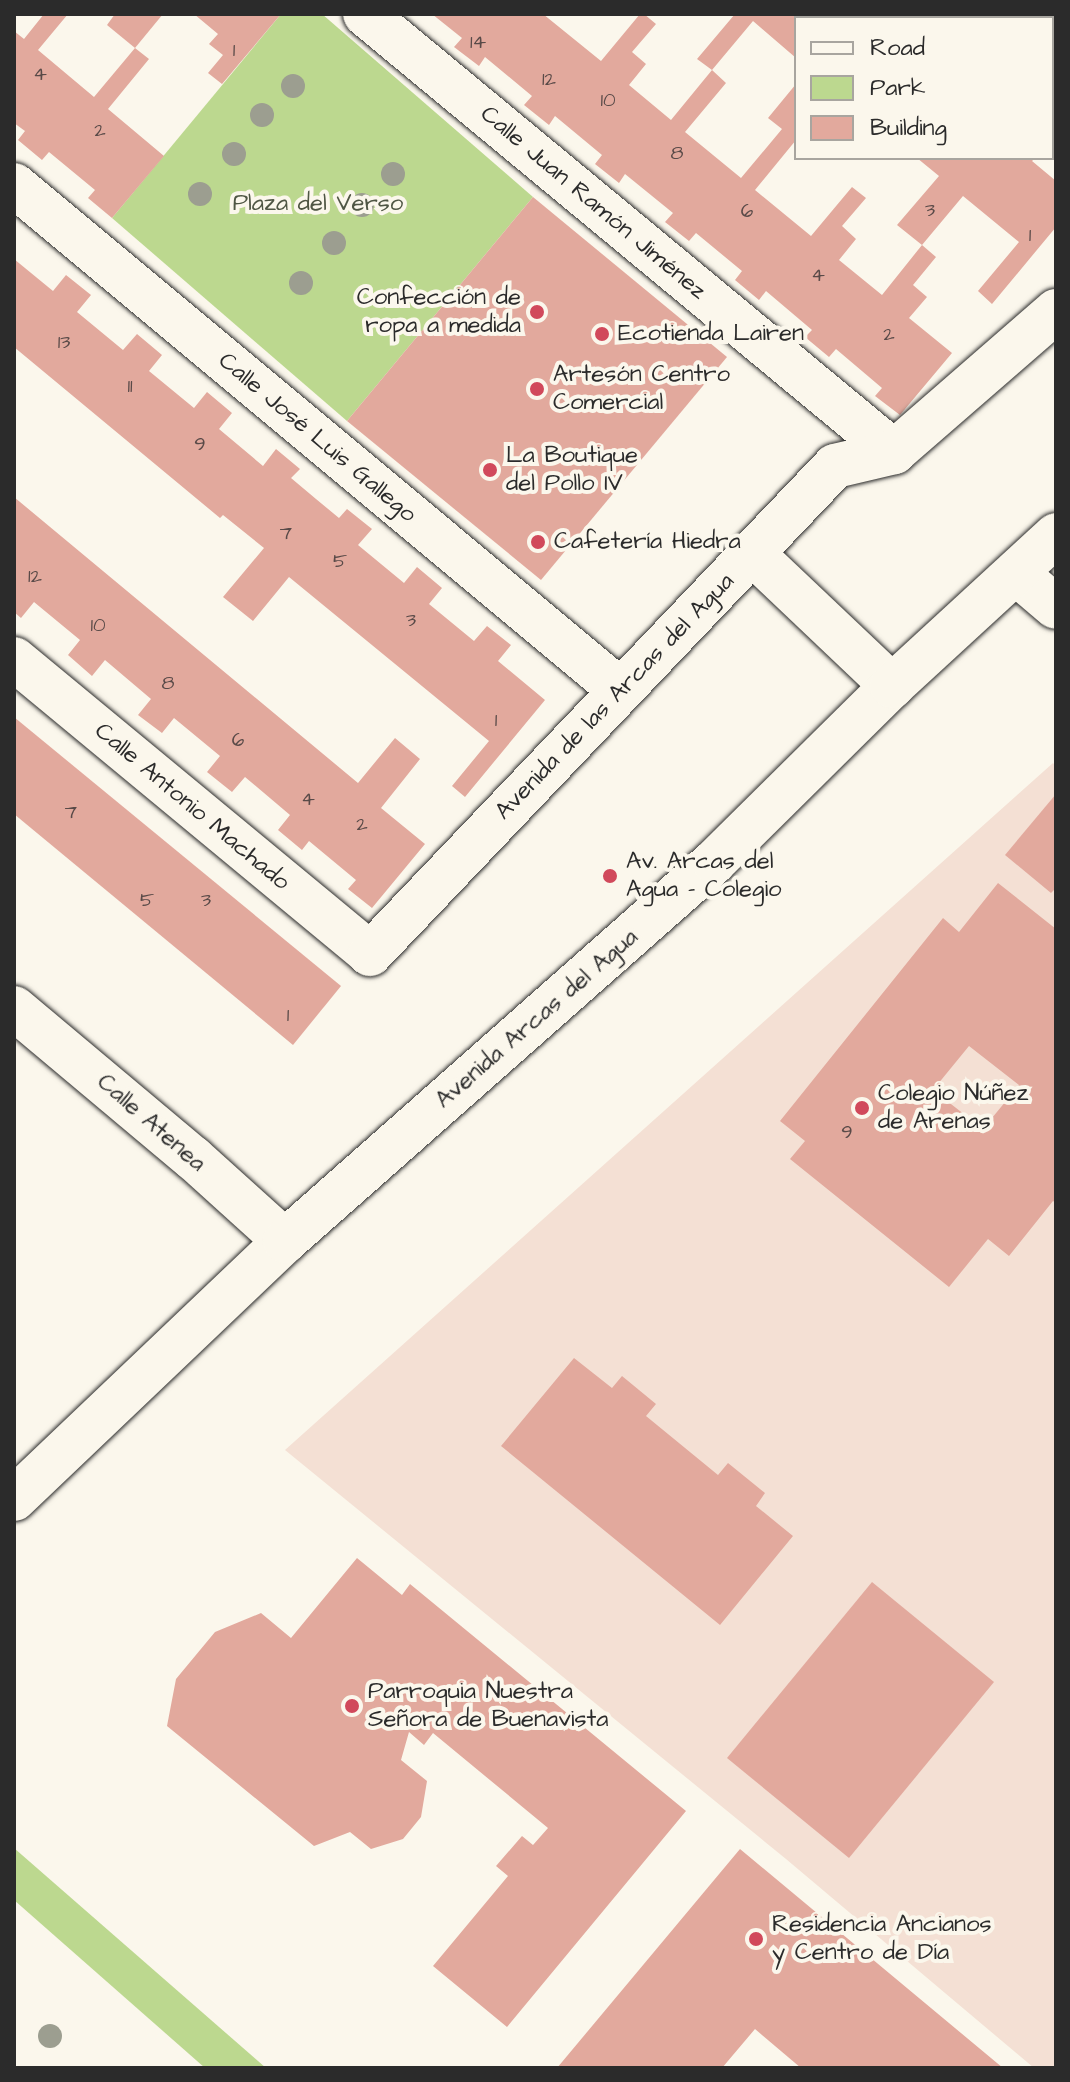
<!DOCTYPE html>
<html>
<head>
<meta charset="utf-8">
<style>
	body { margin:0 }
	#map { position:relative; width:1070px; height:2082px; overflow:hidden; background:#fbf7ec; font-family:"Architects Daughter",sans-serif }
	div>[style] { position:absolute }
	.built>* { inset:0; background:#f4e0d4 }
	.green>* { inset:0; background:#bcd88f }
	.building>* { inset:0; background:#e2a99d }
	.roads { filter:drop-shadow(0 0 2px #2b2b2b) drop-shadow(0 0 2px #2b2b2b) }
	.minor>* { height:44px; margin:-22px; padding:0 22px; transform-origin:22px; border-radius:22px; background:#fbf7ec }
	.trees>* { width:24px; height:24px; margin:-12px; border-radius:50%; background:#9c9e90 }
	.dots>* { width:22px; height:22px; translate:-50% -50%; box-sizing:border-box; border:4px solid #fbf7ec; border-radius:50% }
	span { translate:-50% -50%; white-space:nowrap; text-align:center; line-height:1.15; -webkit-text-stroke:8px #fbf7ec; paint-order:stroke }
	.number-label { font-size:20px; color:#594a48 }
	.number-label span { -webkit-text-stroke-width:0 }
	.street-label { font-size:24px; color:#2b2b2b }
	.park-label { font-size:24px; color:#4f5644 }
	.poi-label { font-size:24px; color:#2b2b2b }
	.right { translate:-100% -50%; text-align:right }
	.left { translate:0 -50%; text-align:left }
	.frame { position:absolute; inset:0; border:16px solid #2b2b2b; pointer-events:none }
	.legend { position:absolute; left:794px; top:16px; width:260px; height:144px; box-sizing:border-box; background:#fbf7ec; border:2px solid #a8a59f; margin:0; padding:10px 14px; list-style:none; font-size:24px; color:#2b2b2b }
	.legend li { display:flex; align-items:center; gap:16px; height:40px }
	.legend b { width:40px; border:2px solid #a8a59f }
</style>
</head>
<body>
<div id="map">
	<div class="built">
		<div style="clip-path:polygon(1053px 763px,1056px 766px,1056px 2068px,1034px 2068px,786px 1859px,285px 1450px)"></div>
	</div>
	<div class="green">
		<div style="clip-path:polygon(281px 14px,322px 14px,533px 197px,347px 421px,112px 218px)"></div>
		<div style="clip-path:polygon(14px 1848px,266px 2068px,205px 2068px,14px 1900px)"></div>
	</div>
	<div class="building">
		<div style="clip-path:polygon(44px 14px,68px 14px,38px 50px,94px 97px,135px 48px,149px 59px,108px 109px,164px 156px,112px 218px,88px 198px,95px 190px,49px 152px,42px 160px,18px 140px,25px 131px,14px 123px,14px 31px,24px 39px)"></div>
		<div style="clip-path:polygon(115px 14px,163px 14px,135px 48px,107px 25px)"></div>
		<div style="clip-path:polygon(194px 14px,281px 14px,222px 84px,208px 73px,223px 55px,209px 44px,218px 34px)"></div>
		<div style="clip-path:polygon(432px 14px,543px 14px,601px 61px,640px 14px,644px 14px,656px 24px,632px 52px,646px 64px,629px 85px,671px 120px,712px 70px,726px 83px,685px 132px,741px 178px,782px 129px,768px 118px,796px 84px,796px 140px,755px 190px,811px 236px,852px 187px,866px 198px,842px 226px,856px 239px,839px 260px,882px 295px,922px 245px,936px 257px,913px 285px,927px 297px,909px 318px,952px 353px,900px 415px,875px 396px,882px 388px,836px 349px,829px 357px,805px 337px,812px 330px,766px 291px,759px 300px,735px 280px,742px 271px,696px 233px,689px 241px,665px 222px,673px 213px,625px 174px,619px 183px,595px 164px,602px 155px,555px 116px,549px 125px,524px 105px,532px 96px,485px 57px,479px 66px,454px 47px,462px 38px)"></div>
		<div style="clip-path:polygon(735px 14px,855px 14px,859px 18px,796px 18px,796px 58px,753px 21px,712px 70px,697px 59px)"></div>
		<div style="clip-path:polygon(1003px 14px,1056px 14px,1056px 58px,1052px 54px,1052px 18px,1008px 18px)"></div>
		<div style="clip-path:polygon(917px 158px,1035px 158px,1032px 161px,1056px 181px,1056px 227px,992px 304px,978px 291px,1019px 242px,963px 196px,922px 245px,897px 225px,939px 176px)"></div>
		<div style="clip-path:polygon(533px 197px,727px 357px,541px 580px,347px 421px)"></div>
		<div style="clip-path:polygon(14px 259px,53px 291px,66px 275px,91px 295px,77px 312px,123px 350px,137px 334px,162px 355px,149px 371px,194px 408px,207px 392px,232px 413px,219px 429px,263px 466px,276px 449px,300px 469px,291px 478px,316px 499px,339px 518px,347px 509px,372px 529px,358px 545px,404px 583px,417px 567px,442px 588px,429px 604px,474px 641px,487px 626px,511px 645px,498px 661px,545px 700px,465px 797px,452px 786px,489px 741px,289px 577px,253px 621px,223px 597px,264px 548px,223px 515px,220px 518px,14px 347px)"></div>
		<div style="clip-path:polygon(14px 497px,358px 783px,395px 738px,420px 759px,381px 808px,425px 844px,372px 908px,348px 889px,356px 880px,309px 841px,302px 850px,278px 830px,290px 815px,245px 777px,232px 792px,207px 772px,220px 756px,174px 718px,162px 733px,138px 715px,151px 699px,105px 660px,92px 676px,68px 655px,80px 640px,34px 602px,21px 618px,14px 612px)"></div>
		<div style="clip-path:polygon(14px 717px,341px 986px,293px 1045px,14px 814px)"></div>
		<div style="clip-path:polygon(1056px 794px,1056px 888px,1051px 893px,1005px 855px)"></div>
		<div style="clip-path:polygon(evenodd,998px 883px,1056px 929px,1056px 1203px,1053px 1201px,1009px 1256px,988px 1239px,949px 1287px,790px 1159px,805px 1141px,780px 1121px,943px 918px,959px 932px,998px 883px,969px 1046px,1019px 1085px,983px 1129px,933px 1090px,969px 1046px)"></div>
		<div style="clip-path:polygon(574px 1358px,612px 1388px,622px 1376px,656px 1404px,646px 1416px,718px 1475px,728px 1463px,765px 1493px,756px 1506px,793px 1536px,720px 1625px,501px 1446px)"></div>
		<div style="clip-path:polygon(357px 1558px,402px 1595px,410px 1584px,686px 1811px,507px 2027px,433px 1966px,508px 1876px,496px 1866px,522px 1836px,533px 1845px,548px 1828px,433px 1733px,424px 1745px,409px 1732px,401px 1760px,427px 1781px,421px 1817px,403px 1839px,371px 1849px,350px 1832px,314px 1846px,167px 1726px,176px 1679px,215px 1632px,261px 1613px,291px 1638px)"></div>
		<div style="clip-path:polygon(872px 1582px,994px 1682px,849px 1858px,727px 1758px)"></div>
		<div style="clip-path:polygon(740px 1849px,1003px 2068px,801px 2068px,755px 2029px,722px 2068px,557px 2068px)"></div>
	</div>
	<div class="roads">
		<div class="minor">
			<div style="left:365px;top:14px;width:687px;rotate:39.62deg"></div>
			<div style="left:923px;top:14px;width:6px;rotate:39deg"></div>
			<div style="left:1052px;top:121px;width:5px;rotate:37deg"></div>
			<div style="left:14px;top:185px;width:789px;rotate:39.81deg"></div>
			<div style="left:753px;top:554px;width:192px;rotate:43.5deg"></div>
			<div style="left:1016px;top:573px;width:52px;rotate:40.4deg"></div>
			<div style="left:14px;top:659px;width:462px;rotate:39.6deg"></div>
			<div style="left:370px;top:954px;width:674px;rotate:-46.38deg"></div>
			<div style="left:835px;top:466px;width:61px;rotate:-13.3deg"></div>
			<div style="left:894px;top:452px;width:215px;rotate:-41deg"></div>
			<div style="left:14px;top:1008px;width:234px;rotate:40deg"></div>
			<div style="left:193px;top:1158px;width:124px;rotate:42.1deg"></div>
			<div style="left:14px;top:1499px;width:374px;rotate:-43.6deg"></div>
			<div style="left:285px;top:1241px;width:572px;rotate:-41.46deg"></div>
			<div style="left:714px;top:862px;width:250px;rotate:-44.7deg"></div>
			<div style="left:892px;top:686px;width:223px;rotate:-42.6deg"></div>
		</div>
	</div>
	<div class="trees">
		<div style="left:293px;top:86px"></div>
		<div style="left:262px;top:115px"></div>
		<div style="left:234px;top:154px"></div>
		<div style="left:393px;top:174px"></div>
		<div style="left:200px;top:194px"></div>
		<div style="left:362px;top:205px"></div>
		<div style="left:334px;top:243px"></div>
		<div style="left:301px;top:283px"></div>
		<div style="left:50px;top:2036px"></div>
	</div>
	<div class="dots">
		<div style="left:537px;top:312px;background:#d1495b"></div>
		<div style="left:602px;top:334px;background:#d1495b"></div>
		<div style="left:537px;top:389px;background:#d1495b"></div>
		<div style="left:490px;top:470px;background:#d1495b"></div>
		<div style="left:538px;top:542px;background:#d1495b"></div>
		<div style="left:610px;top:876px;background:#d1495b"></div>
		<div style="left:862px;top:1108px;background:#d1495b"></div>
		<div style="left:352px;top:1706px;background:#d1495b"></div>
		<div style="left:756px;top:1939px;background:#d1495b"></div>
	</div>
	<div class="number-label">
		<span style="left:478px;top:42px">14</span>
		<span style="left:234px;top:50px">1</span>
		<span style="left:40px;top:74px">4</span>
		<span style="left:549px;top:79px">12</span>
		<span style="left:608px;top:100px">10</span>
		<span style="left:100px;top:130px">2</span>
		<span style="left:677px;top:153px">8</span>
		<span style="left:930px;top:210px">3</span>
		<span style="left:747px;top:211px">6</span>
		<span style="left:1030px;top:235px">1</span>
		<span style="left:818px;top:275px">4</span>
		<span style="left:889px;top:334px">2</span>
		<span style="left:64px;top:342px">13</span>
		<span style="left:130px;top:386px">11</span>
		<span style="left:200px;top:444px">9</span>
		<span style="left:286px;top:533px">7</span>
		<span style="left:340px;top:561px">5</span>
		<span style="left:35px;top:576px">12</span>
		<span style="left:411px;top:620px">3</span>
		<span style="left:98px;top:625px">10</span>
		<span style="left:168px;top:683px">8</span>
		<span style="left:496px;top:720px">1</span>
		<span style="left:238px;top:740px">6</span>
		<span style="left:308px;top:799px">4</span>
		<span style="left:71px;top:812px">7</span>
		<span style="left:362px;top:824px">2</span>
		<span style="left:147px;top:900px">5</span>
		<span style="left:206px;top:900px">3</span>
		<span style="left:288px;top:1015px">1</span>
		<span style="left:847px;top:1132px">9</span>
	</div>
	<div class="street-label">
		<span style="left:593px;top:203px;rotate:40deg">Calle Juan Ramón Jiménez</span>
		<span style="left:317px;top:438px;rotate:40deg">Calle José Luis Gallego</span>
		<span style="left:615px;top:697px;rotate:-46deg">Avenida de las Arcas del Agua</span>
		<span style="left:192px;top:807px;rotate:40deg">Calle Antonio Machado</span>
		<span style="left:537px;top:1019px;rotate:-41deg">Avenida Arcas del Agua</span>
		<span style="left:151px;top:1123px;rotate:41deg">Calle Atenea</span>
	</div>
	<div class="park-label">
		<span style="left:318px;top:204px">Plaza del Verso</span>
	</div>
	<div class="poi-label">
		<span class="right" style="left:521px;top:312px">Confección de<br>ropa a medida</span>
		<span class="left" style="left:618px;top:334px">Ecotienda Lairen</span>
		<span class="left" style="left:553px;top:389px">Artesón Centro<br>Comercial</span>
		<span class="left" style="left:506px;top:470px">La Boutique<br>del Pollo IV</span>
		<span class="left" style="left:554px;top:542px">Cafetería Hiedra</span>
		<span class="left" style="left:626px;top:876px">Av. Arcas del<br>Agua - Colegio</span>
		<span class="left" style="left:878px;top:1108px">Colegio Núñez<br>de Arenas</span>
		<span class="left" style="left:368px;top:1706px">Parroquia Nuestra<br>Señora de Buenavista</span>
		<span class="left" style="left:772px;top:1939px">Residencia Ancianos<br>y Centro de Día</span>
	</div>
	<div class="frame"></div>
	<ul class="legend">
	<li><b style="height:10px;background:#fbf7ec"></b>Road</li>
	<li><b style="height:22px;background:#bcd88f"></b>Park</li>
	<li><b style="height:22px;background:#e2a99d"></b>Building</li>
	</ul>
</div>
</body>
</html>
